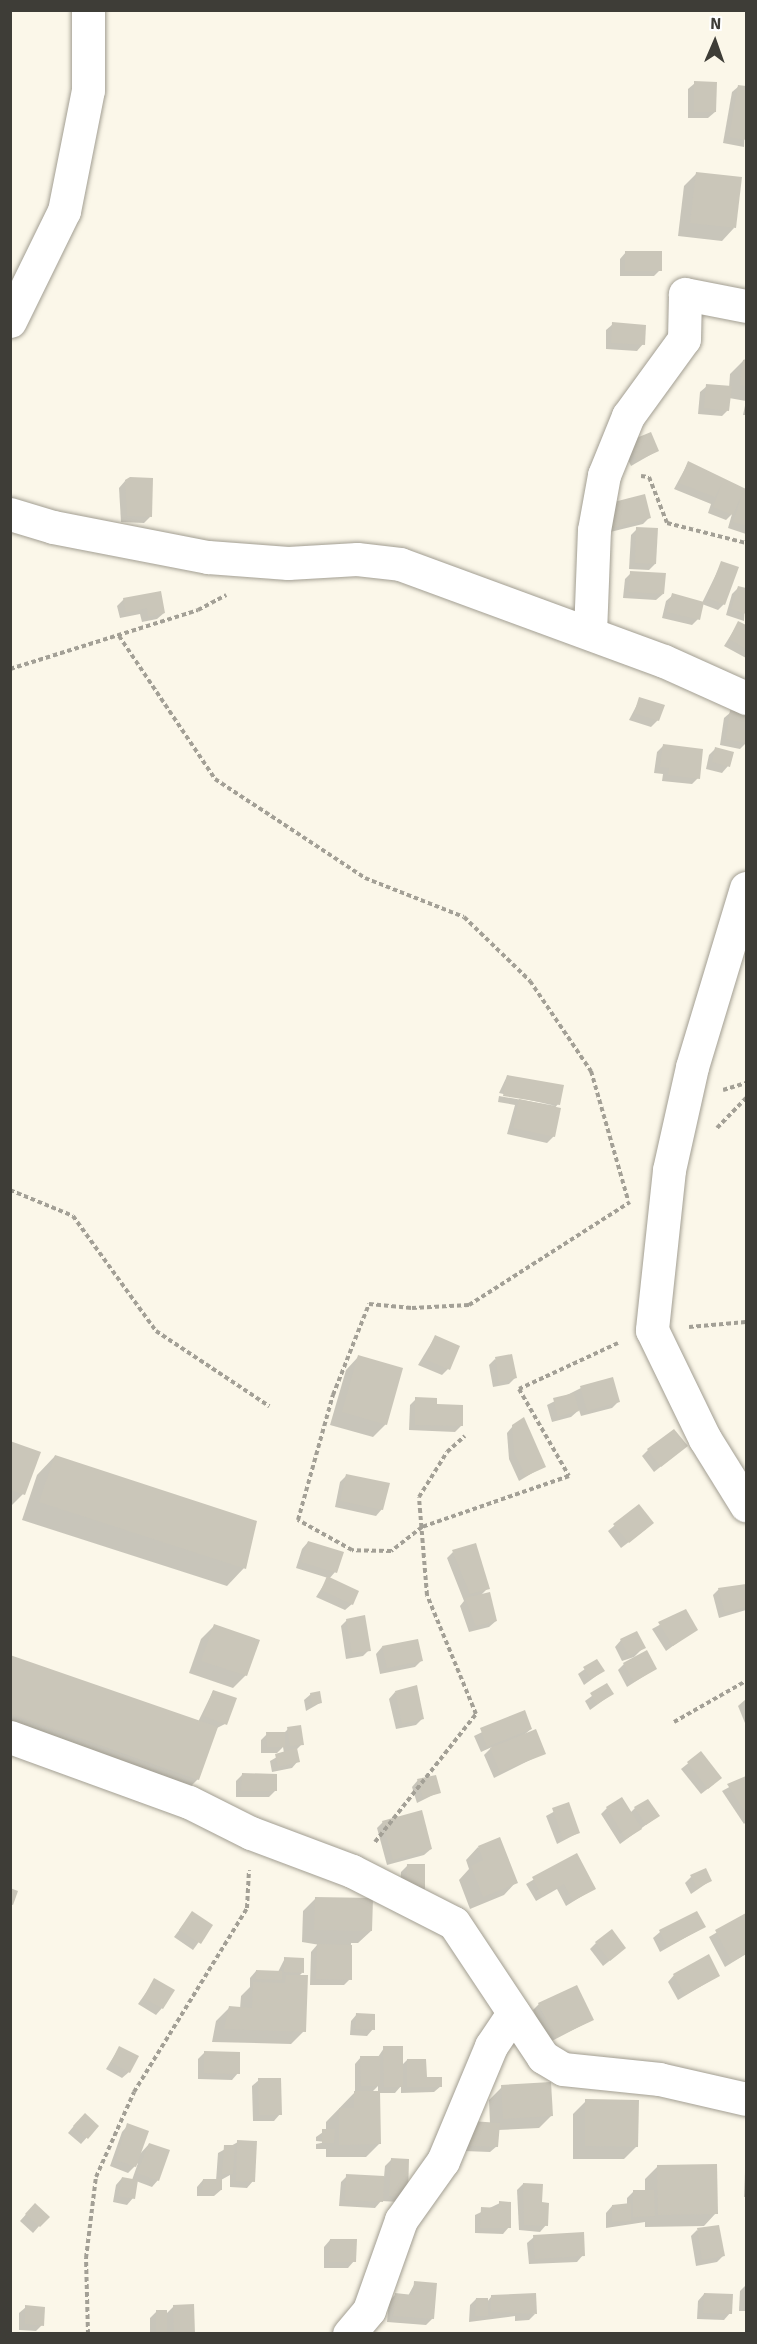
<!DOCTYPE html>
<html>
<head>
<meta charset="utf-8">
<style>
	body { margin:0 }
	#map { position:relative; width:757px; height:2344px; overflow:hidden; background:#fbf7e9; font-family:Signika,sans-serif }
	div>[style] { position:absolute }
	.shadow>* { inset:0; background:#0003 }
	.building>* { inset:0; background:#cac6b9 }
	.path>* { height:4px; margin-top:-2px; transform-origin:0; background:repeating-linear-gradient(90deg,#a3a096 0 4.5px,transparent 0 7.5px) }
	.roads { filter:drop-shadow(0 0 2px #a29e92) drop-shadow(0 0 2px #a29e92) }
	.minor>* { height:33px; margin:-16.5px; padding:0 16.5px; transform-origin:16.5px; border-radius:16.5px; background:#fff }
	span { translate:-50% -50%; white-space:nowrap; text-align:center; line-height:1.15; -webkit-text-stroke:4.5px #fff; paint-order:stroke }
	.frame { position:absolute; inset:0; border:12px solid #3e3d37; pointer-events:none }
	.north { position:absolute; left:685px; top:12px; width:60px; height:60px; -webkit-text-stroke:4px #fff; paint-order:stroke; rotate:2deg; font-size:16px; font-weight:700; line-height:24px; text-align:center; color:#3e3d37 }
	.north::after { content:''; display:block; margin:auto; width:21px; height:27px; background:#3e3d37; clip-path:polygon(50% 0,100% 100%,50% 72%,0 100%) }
</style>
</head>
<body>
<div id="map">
	<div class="shadow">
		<div style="clip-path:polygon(614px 10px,633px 10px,632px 12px)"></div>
		<div style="clip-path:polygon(695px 83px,715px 112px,708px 118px,688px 118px,688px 89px)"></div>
		<div style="clip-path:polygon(739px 86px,746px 87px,744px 147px,723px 143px,732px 92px)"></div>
		<div style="clip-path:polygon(697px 173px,734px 228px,722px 241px,678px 236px,684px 186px)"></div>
		<div style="clip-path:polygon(626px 252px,660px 270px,654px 276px,620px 276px,620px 259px)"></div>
		<div style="clip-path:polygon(613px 324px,643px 344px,637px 351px,606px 349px,606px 330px)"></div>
		<div style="clip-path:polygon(743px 361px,746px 361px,746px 415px,743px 415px,746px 401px,729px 398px,728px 410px,722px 416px,698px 414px,700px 392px,707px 386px,729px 388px,730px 374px)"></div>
		<div style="clip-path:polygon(650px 434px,657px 451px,631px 466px,623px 449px)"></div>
		<div style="clip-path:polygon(688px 463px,746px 490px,746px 534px,728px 528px,732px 514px,726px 520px,708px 513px,711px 504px,674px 489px)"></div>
		<div style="clip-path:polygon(125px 481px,150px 517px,144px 523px,121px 522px,119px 488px)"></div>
		<div style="clip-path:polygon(600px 512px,649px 518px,643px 524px,606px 533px)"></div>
		<div style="clip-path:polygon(637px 529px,655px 564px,649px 570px,629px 569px,631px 535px)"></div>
		<div style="clip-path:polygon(722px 562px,724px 604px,718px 610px,702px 604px,698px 619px,692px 625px,662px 618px,666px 601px,673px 595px,702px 603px)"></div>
		<div style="clip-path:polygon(631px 573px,663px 594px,656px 600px,623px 598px,625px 579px)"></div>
		<div style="clip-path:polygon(739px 587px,746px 590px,744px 621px,726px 615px,732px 594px)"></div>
		<div style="clip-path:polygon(124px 599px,164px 613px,157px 619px,142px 622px,140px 614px,120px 618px,117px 606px)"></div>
		<div style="clip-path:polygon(739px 622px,746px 626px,746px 658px,724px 646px)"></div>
		<div style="clip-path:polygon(640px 699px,658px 720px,651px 727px,629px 720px)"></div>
		<div style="clip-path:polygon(731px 712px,746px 714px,746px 743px,740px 749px,720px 745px,724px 718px)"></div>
		<div style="clip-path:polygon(663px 746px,698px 778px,692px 784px,662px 781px,663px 774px,654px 773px,657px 752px)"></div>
		<div style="clip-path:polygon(716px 748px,728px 766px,722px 773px,706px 769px,709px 755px)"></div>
		<div style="clip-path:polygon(507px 1076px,558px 1104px,554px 1109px,554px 1136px,547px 1143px,507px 1134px,515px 1105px,498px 1102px,499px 1096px,556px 1106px,499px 1093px)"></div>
		<div style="clip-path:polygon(435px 1337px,448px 1369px,442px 1375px,418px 1365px)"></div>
		<div style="clip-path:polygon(358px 1357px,386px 1424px,373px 1437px,330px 1425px,346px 1370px)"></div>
		<div style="clip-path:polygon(495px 1359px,515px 1378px,509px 1384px,493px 1387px,489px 1365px)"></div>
		<div style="clip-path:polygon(581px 1388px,618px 1402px,612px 1408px,581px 1416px,579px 1410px,571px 1417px,552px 1422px,547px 1405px)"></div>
		<div style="clip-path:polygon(416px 1399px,436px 1405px,461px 1426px,455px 1432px,409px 1430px,410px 1405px)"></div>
		<div style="clip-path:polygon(513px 1426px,544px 1466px,519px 1481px,509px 1459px,507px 1433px)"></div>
		<div style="clip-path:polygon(10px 1443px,23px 1494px,10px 1507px)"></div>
		<div style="clip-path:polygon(648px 1450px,679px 1452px,654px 1472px,642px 1456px)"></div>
		<div style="clip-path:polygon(55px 1456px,244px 1568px,227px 1586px,22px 1520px,37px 1475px)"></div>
		<div style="clip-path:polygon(347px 1475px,382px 1509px,376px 1516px,335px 1507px,340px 1482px)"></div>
		<div style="clip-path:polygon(638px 1506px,646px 1529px,621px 1548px,608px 1531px)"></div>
		<div style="clip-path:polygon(308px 1542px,335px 1572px,329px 1579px,352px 1604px,345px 1610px,316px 1597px,328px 1578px,296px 1568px,302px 1549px)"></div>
		<div style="clip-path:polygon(453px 1552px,488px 1588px,480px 1596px,496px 1621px,489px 1627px,469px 1632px,460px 1606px,464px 1601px,447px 1558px)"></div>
		<div style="clip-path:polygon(745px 1586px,746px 1610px,719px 1618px,713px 1595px,719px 1589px)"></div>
		<div style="clip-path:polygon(685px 1611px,696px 1629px,666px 1651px,652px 1629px)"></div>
		<div style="clip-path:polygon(347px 1620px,369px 1650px,363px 1656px,346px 1659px,341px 1626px)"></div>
		<div style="clip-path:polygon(214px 1626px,246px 1675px,233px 1688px,189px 1673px,201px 1639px)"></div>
		<div style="clip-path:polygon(621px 1640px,644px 1647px,634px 1657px,622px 1661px,615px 1647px)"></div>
		<div style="clip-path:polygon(382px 1647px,421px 1661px,415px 1667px,380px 1674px,376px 1654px)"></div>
		<div style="clip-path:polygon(10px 1657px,198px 1722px,213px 1691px,235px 1699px,225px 1724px,215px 1729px,198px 1779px,180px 1797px,10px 1738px)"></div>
		<div style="clip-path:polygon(596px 1661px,603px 1671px,584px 1685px,578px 1674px)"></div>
		<div style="clip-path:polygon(624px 1664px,655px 1669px,627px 1687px,618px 1670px)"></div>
		<div style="clip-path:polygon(607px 1685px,612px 1694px,590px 1710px,585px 1701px)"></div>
		<div style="clip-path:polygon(395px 1692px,423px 1718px,416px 1725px,396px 1729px,389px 1699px)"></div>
		<div style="clip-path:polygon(311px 1694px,320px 1703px,306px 1711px,304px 1700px)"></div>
		<div style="clip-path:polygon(746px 1699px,746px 1723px,745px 1723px,738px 1706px)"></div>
		<div style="clip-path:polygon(524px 1712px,531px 1729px,524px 1735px,544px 1753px,494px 1778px,484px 1755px,492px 1747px,481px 1752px,474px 1736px)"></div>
		<div style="clip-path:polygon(288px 1729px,302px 1744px,296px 1750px,298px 1761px,292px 1768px,272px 1772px,270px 1761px,284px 1753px,283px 1747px,277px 1753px,261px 1753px,261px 1740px,267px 1734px,283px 1734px)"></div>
		<div style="clip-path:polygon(701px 1753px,714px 1784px,701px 1794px,681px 1769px)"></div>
		<div style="clip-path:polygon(242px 1775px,275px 1791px,269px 1797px,236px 1797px,236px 1781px)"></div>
		<div style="clip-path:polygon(746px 1778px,746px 1822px,744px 1824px,722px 1791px)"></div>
		<div style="clip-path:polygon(418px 1780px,439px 1792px,417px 1803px,412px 1787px)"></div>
		<div style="clip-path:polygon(568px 1804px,578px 1833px,557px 1844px,546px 1816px)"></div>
		<div style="clip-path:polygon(607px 1808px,630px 1813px,635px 1808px,658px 1816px,620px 1844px,601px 1814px)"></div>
		<div style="clip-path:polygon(383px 1822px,431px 1849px,424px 1855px,387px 1865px,377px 1828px)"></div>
		<div style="clip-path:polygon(478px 1847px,516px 1882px,504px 1895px,470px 1909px,459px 1880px,469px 1869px,466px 1860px)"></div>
		<div style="clip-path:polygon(576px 1855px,595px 1888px,566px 1906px,557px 1889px,536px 1901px,526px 1884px)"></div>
		<div style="clip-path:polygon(407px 1866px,424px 1866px,400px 1895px,401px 1872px)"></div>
		<div style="clip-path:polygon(691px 1877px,710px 1881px,691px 1894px,685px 1883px)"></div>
		<div style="clip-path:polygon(316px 1898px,371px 1931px,358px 1943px,351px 1943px,350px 1979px,344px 1985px,310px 1985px,311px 1952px,317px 1945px,326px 1946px,302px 1942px,303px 1911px)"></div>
		<div style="clip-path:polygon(192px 1913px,211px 1925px,193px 1950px,174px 1937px)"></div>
		<div style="clip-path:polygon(746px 1915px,746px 1954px,725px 1967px,709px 1937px)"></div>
		<div style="clip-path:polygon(704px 1927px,660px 1952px,653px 1938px,660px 1932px)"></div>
		<div style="clip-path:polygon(596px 1943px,618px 1954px,603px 1966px,590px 1949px)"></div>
		<div style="clip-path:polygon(285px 1958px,302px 1973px,298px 1977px,304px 2031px,291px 2044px,212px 2042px,216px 2021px,229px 2008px,240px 2009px,241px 1996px,250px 1987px,250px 1978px,256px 1971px,278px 1972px)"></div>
		<div style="clip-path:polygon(674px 1975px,718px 1976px,678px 2000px,668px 1982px)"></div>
		<div style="clip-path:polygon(155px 1980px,162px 2008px,156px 2015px,138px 2004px)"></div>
		<div style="clip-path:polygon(539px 2004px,592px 2020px,548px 2043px,533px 2010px)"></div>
		<div style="clip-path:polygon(357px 2014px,373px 2029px,367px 2036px,350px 2035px,351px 2021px)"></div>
		<div style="clip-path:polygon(119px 2048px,129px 2072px,122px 2078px,106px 2069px)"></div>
		<div style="clip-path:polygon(evenodd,384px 2048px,401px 2066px,407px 2060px,425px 2079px,441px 2086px,434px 2092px,401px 2093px,401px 2086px,395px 2093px,378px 2093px,379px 2144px,366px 2157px,326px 2157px,326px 2149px,316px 2149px,316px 2144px,326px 2142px,316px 2141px,316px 2137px,326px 2130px,326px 2122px,355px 2092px,355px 2064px,361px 2057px,378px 2057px,384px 2048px,378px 2086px,378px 2093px,371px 2093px,378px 2086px)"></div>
		<div style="clip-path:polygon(205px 2052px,238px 2073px,232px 2080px,198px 2079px,198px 2059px)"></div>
		<div style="clip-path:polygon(259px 2080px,280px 2114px,274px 2121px,253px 2121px,252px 2086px)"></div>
		<div style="clip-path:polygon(502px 2087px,552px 2115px,539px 2128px,498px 2130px,497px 2146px,490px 2152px,464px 2151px,465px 2129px,490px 2124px,489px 2100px)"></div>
		<div style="clip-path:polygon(586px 2101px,637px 2146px,624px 2159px,573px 2159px,573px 2114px)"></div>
		<div style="clip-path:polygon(78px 2121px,97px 2126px,81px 2144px,68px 2133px)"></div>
		<div style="clip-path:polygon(128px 2125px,139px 2155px,149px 2144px,158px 2180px,152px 2187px,136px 2181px,133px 2198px,127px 2205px,113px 2202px,116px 2185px,122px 2178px,132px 2180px,138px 2163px,128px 2173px,110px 2166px,122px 2132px)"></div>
		<div style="clip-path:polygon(238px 2142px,253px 2181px,247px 2188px,230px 2187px,230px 2175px,221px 2180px,221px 2190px,214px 2196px,197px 2196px,197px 2187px,203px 2180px,216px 2181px,218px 2153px)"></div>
		<div style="clip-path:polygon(391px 2160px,400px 2202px,381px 2201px,375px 2208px,339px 2206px,341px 2182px,347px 2176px,384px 2177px,385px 2166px)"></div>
		<div style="clip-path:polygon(658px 2166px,716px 2213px,704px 2226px,645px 2227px,645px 2222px,606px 2228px,606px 2213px,612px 2206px,627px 2205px,627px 2198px,633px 2192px,645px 2191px,645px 2179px)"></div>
		<div style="clip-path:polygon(746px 2170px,746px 2197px,744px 2197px,745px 2172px)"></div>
		<div style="clip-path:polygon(523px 2184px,540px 2204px,546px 2225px,540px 2232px,519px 2230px,517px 2190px)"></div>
		<div style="clip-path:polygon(500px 2203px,509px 2227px,503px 2234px,475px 2233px,475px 2215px)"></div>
		<div style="clip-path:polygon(29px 2211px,47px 2217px,33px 2233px,20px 2221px)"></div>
		<div style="clip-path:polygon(697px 2230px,723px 2256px,717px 2262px,696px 2266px,691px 2236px)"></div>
		<div style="clip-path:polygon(534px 2237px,583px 2255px,577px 2262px,529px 2264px,527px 2243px)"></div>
		<div style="clip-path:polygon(330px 2240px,354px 2261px,348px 2268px,324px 2268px,324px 2247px)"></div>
		<div style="clip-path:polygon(415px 2283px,433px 2318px,426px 2325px,387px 2322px,389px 2301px,395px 2295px,408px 2296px)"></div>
		<div style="clip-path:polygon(746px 2285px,746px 2311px,739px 2311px,740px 2291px)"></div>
		<div style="clip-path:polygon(704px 2294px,730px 2313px,724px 2320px,697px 2319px,698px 2301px)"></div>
		<div style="clip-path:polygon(491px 2297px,535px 2314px,529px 2320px,515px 2321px,515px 2316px,469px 2322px,470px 2305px,476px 2299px,487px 2302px)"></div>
		<div style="clip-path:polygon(174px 2306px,194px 2334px,150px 2334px,150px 2318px,157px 2311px,165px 2315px)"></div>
		<div style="clip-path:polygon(26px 2307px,42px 2325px,36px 2331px,19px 2330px,19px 2313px)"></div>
	</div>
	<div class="building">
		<div style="clip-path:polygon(694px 81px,717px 82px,716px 112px,694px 112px)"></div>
		<div style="clip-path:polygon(738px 85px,746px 86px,746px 140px,729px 137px)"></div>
		<div style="clip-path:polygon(696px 172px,742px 177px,736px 228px,690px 223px)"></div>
		<div style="clip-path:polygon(625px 251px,662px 251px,662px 271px,625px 271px)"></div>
		<div style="clip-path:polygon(612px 322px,646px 325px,645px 345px,611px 343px)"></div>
		<div style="clip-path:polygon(746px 359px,746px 386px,740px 385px,743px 360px)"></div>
		<div style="clip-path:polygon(706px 384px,732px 386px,729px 411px,704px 408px)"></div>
		<div style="clip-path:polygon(651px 432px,659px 451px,637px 461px,629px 441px)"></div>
		<div style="clip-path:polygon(688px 461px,746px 489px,746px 526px,733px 522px,743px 491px,733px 515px,713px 507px,722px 483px,715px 497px,679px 483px)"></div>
		<div style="clip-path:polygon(130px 477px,153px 478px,152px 517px,127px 516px,125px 480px)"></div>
		<div style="clip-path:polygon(645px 494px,651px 518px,613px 528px,606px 504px)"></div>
		<div style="clip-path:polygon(636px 527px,658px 528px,656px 564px,635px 563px)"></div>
		<div style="clip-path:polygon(721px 561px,739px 567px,725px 605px,707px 598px)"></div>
		<div style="clip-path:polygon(630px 571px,666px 573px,664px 594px,629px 592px)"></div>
		<div style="clip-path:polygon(738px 586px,746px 588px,746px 614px,731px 609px)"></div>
		<div style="clip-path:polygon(161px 591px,165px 613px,148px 617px,147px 608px,126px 613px,123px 598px)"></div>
		<div style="clip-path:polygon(672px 593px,704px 602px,700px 620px,667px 612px)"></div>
		<div style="clip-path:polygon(738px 621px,746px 625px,746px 649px,729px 639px)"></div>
		<div style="clip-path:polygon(639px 697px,665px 705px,659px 721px,634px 713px)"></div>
		<div style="clip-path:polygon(730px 710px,746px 713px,746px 743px,726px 739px)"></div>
		<div style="clip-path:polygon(663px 744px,703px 749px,700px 779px,668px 775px,669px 768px,660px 767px)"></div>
		<div style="clip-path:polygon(715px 747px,734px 752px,730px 767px,712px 762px)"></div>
		<div style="clip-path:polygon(507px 1075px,564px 1085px,560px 1105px,503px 1096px)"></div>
		<div style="clip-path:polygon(519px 1099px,561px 1108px,555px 1137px,513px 1128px)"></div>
		<div style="clip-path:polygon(435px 1335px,460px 1346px,450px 1370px,424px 1359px)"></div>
		<div style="clip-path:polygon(512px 1354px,517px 1378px,499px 1382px,495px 1357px)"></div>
		<div style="clip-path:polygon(358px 1355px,403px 1368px,387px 1425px,342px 1412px)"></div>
		<div style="clip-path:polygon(613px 1377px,620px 1402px,587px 1411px,580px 1386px)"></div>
		<div style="clip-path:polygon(574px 1393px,579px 1411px,558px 1417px,553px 1398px)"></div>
		<div style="clip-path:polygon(415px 1397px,437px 1398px,437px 1404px,463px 1405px,463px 1426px,415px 1425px)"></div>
		<div style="clip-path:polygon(524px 1417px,546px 1467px,526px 1476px,514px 1452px,512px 1425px)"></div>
		<div style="clip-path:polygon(674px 1429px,688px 1446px,661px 1467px,647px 1449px)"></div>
		<div style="clip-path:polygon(10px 1441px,41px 1452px,25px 1495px,10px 1490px)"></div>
		<div style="clip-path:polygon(55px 1455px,257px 1521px,246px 1569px,39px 1502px)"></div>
		<div style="clip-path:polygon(346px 1474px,390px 1483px,383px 1510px,340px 1501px)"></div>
		<div style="clip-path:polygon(639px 1504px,654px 1523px,629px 1543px,613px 1524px)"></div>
		<div style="clip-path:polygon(308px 1541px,344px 1552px,337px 1573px,301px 1562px)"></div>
		<div style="clip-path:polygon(476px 1543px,490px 1589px,470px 1594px,452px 1550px)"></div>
		<div style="clip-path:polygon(327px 1576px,359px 1591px,353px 1605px,321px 1590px)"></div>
		<div style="clip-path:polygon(746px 1584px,746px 1607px,725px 1613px,718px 1588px)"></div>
		<div style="clip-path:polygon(490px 1592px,497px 1621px,476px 1626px,465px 1598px)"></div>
		<div style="clip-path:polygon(686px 1609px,698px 1630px,673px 1646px,658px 1622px)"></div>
		<div style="clip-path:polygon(365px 1615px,371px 1651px,352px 1653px,346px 1619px)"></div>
		<div style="clip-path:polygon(214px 1624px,260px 1640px,247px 1676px,201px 1661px)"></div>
		<div style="clip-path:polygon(637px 1631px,646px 1648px,629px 1656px,620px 1639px)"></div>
		<div style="clip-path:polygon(418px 1639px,423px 1661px,387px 1668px,382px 1646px)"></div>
		<div style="clip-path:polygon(647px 1650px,657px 1669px,634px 1682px,623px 1663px)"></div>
		<div style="clip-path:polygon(10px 1655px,218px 1727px,199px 1780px,10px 1714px)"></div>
		<div style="clip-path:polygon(597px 1659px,605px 1671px,591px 1679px,583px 1667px)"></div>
		<div style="clip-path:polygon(607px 1683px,614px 1694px,597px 1704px,590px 1693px)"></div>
		<div style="clip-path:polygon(417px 1685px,424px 1719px,402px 1724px,395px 1691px)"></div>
		<div style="clip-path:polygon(213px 1690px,237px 1698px,227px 1725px,203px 1716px)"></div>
		<div style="clip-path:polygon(320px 1691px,322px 1703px,312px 1705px,310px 1693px)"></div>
		<div style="clip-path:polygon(525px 1710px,532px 1729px,487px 1747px,480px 1728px)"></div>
		<div style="clip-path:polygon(301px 1725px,304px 1745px,290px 1746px,287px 1727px)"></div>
		<div style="clip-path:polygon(536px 1729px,546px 1754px,500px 1772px,490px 1748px)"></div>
		<div style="clip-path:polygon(266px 1732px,285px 1732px,285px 1747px,267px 1747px)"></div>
		<div style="clip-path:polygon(297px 1748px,300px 1762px,278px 1767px,275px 1754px)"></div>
		<div style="clip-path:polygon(701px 1751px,722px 1778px,708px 1789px,687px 1762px)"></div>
		<div style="clip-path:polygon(242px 1773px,277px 1774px,277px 1791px,241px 1791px)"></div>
		<div style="clip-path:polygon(436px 1775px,441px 1793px,423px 1798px,417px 1779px)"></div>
		<div style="clip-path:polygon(746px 1776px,746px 1813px,727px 1784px)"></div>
		<div style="clip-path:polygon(622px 1797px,642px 1829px,626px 1839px,606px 1807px)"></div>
		<div style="clip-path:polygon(648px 1799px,660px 1816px,646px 1825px,634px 1807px)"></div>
		<div style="clip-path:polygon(569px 1802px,580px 1833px,563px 1839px,552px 1808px)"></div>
		<div style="clip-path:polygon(422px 1810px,432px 1849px,393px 1860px,382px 1821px)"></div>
		<div style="clip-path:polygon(500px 1837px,518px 1883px,483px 1897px,471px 1866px,483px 1860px,478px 1846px)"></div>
		<div style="clip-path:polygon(577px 1853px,596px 1889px,573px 1901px,564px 1884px,542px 1896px,532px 1877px)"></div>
		<div style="clip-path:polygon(407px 1864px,425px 1864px,425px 1889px,406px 1889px)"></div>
		<div style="clip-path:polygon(706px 1868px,712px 1881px,697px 1888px,690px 1875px)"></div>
		<div style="clip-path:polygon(10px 1888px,18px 1891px,13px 1905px,10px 1904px)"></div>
		<div style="clip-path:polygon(315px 1897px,373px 1898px,372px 1931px,314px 1930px)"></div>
		<div style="clip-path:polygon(192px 1911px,213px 1925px,201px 1944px,179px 1930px)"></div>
		<div style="clip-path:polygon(697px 1911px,706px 1927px,667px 1947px,659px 1930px)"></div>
		<div style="clip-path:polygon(746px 1913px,746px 1954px,732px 1962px,715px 1930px)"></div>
		<div style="clip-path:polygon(612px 1929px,626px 1948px,610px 1961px,595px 1942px)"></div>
		<div style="clip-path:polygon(317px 1944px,352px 1945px,352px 1980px,316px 1979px)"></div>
		<div style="clip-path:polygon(709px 1954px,720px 1976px,685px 1995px,673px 1974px)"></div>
		<div style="clip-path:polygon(284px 1957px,304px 1958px,304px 1973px,284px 1972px)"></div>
		<div style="clip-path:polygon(256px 1970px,282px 1971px,282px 1980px,256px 1979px)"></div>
		<div style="clip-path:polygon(286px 1975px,308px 1975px,306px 2032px,224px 2029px,229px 2006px,252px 2008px,253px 1982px,285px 1983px)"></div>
		<div style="clip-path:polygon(154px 1978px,175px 1990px,163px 2009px,143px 1998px)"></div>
		<div style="clip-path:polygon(577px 1985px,594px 2020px,555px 2038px,538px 2003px)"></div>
		<div style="clip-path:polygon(356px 2013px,375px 2014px,375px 2030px,355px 2029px)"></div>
		<div style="clip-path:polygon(119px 2046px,139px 2056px,130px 2073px,111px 2062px)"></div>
		<div style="clip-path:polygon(383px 2046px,403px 2046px,403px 2087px,384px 2087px)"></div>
		<div style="clip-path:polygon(204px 2051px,240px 2052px,240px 2074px,204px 2073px)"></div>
		<div style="clip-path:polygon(360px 2056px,380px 2056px,380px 2086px,361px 2086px)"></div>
		<div style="clip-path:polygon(407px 2059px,426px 2059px,427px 2077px,442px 2077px,442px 2087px,407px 2087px)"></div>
		<div style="clip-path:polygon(258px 2078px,281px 2078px,282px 2115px,259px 2115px)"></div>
		<div style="clip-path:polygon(551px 2082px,553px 2116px,503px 2119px,501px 2085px)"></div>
		<div style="clip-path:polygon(354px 2091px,380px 2091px,381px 2144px,339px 2145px,339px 2108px,354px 2108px)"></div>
		<div style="clip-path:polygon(585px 2099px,639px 2100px,638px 2147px,585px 2146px)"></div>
		<div style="clip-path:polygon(85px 2113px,99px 2126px,88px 2139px,73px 2126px)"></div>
		<div style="clip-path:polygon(471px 2121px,500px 2123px,498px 2147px,470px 2146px)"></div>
		<div style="clip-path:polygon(127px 2123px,149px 2131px,136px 2167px,116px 2160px)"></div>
		<div style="clip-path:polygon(322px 2129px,335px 2129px,334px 2143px,322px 2143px)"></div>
		<div style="clip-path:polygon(237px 2140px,257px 2141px,255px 2182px,236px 2181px)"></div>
		<div style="clip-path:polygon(149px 2143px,170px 2150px,159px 2181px,137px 2173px)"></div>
		<div style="clip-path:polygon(224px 2145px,235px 2145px,233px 2174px,222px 2174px)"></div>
		<div style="clip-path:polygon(391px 2158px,409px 2159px,408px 2196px,389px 2196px)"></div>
		<div style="clip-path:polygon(717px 2164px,718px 2214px,658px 2215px,657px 2165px)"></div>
		<div style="clip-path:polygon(346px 2174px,384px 2176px,383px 2202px,345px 2200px)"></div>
		<div style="clip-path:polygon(122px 2177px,138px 2180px,135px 2199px,118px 2196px)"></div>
		<div style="clip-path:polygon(203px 2179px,222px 2179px,222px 2190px,202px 2190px)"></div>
		<div style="clip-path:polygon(523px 2183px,543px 2184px,542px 2202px,549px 2203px,548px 2226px,524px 2225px)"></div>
		<div style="clip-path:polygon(633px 2190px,654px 2190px,655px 2216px,633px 2217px)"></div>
		<div style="clip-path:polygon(499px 2201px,511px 2202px,511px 2228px,480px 2228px,481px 2207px,499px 2208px)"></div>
		<div style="clip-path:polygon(35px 2203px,50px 2217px,40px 2227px,25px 2214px)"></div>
		<div style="clip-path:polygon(631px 2203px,631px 2221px,612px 2222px,612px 2205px)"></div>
		<div style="clip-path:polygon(719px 2225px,725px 2256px,702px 2260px,697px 2228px)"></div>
		<div style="clip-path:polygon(584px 2232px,585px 2256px,535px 2259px,533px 2235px)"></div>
		<div style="clip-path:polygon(330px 2239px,357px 2239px,356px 2262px,329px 2262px)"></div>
		<div style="clip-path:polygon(414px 2281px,437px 2283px,434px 2319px,393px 2316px,395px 2293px,413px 2295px)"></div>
		<div style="clip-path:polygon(536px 2293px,537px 2314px,491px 2312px,491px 2295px)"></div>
		<div style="clip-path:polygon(704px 2293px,733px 2294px,732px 2314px,703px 2313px)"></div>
		<div style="clip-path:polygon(476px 2298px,488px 2298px,488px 2316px,475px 2316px)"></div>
		<div style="clip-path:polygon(194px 2304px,195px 2334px,174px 2334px,173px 2305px)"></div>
		<div style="clip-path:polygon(25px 2305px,45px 2307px,44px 2326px,25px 2324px)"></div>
		<div style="clip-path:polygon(156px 2310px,167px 2310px,167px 2334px,156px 2334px)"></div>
	</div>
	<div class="path">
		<div style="left:641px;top:476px;width:8px;rotate:7deg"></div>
		<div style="left:649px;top:477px;width:49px;rotate:68.6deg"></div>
		<div style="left:667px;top:523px;width:81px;rotate:14.2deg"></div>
		<div style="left:119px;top:636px;width:172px;rotate:56.1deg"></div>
		<div style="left:215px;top:779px;width:180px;rotate:33.4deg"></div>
		<div style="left:365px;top:878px;width:106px;rotate:21.5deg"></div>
		<div style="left:464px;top:917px;width:92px;rotate:44.1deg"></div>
		<div style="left:530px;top:981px;width:109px;rotate:55.9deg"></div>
		<div style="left:591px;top:1071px;width:134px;rotate:74deg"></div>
		<div style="left:10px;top:669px;width:197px;rotate:-17.4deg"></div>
		<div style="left:198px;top:610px;width:32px;rotate:-28deg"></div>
		<div style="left:723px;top:1090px;width:24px;rotate:-17deg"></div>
		<div style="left:717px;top:1128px;width:42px;rotate:-46deg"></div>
		<div style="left:10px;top:1190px;width:68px;rotate:22.4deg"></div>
		<div style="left:73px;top:1216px;width:142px;rotate:54.2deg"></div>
		<div style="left:156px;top:1331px;width:136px;rotate:33.6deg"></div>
		<div style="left:689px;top:1327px;width:57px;rotate:-5deg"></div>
		<div style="left:618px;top:1343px;width:109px;rotate:155.1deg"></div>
		<div style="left:519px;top:1389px;width:100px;rotate:60.1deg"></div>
		<div style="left:569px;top:1476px;width:156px;rotate:160.9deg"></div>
		<div style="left:422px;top:1527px;width:39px;rotate:142deg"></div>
		<div style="left:391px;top:1551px;width:39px;rotate:-179deg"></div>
		<div style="left:352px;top:1550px;width:62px;rotate:-150.9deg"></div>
		<div style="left:298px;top:1520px;width:130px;rotate:-74.4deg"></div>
		<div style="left:333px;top:1395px;width:98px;rotate:-68.4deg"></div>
		<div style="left:369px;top:1304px;width:43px;rotate:5.3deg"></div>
		<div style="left:412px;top:1308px;width:57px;rotate:-3deg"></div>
		<div style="left:469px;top:1305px;width:191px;rotate:-32.6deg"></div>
		<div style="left:674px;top:1722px;width:83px;rotate:-29.7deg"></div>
		<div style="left:375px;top:1842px;width:163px;rotate:-51.7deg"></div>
		<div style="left:476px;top:1714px;width:129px;rotate:-112.4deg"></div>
		<div style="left:427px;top:1595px;width:98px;rotate:-94.7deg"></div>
		<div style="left:419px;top:1497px;width:53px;rotate:-58.1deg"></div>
		<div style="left:447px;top:1452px;width:24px;rotate:-42deg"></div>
		<div style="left:88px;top:2334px;width:76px;rotate:-91.5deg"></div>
		<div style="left:86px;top:2258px;width:82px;rotate:-83deg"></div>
		<div style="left:96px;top:2177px;width:93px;rotate:-65.9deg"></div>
		<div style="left:134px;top:2092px;width:216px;rotate:-58.4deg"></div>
		<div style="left:247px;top:1908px;width:38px;rotate:-87deg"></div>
	</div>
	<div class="roads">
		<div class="minor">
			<div style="left:10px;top:321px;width:123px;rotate:-63.9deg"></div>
			<div style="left:64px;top:211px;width:123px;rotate:-78.8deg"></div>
			<div style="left:88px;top:90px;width:80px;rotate:-90deg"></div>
			<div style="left:10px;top:514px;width:45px;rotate:16.8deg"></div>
			<div style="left:53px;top:527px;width:158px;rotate:11deg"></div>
			<div style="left:208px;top:557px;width:80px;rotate:4.3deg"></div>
			<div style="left:288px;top:563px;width:69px;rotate:-3.3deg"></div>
			<div style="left:357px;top:559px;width:43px;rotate:6.6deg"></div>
			<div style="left:400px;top:564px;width:281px;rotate:20.2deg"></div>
			<div style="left:664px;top:661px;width:90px;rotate:24.3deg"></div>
			<div style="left:590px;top:633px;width:103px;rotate:-87.8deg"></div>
			<div style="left:594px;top:530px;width:56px;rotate:-79.7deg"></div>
			<div style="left:604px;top:475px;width:64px;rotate:-67.9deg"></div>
			<div style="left:628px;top:416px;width:95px;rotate:-54deg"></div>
			<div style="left:684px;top:339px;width:45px;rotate:-88.7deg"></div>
			<div style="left:685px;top:294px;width:62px;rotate:11.1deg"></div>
			<div style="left:746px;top:888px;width:187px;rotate:106.8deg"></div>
			<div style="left:692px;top:1067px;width:106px;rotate:102.6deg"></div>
			<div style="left:669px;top:1170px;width:161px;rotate:96.1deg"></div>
			<div style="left:652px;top:1330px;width:121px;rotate:64.1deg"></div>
			<div style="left:705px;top:1439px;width:78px;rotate:58.2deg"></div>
			<div style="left:10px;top:1737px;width:190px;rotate:20deg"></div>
			<div style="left:189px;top:1802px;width:69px;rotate:26.6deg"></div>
			<div style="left:251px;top:1833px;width:108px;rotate:20.6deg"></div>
			<div style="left:352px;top:1871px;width:114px;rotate:27deg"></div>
			<div style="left:454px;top:1923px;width:161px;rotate:56.4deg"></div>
			<div style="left:543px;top:2057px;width:23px;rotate:31deg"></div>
			<div style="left:563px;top:2069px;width:97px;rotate:5.9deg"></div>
			<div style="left:659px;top:2079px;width:89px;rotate:12.9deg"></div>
			<div style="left:349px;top:2334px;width:31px;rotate:-50deg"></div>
			<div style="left:369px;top:2310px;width:96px;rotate:-70.4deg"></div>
			<div style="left:401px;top:2220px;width:72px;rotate:-54.6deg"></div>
			<div style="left:443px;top:2161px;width:125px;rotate:-67.3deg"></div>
			<div style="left:491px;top:2046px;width:40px;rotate:-56deg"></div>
		</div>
	</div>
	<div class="frame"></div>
	<div class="north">N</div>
</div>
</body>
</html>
